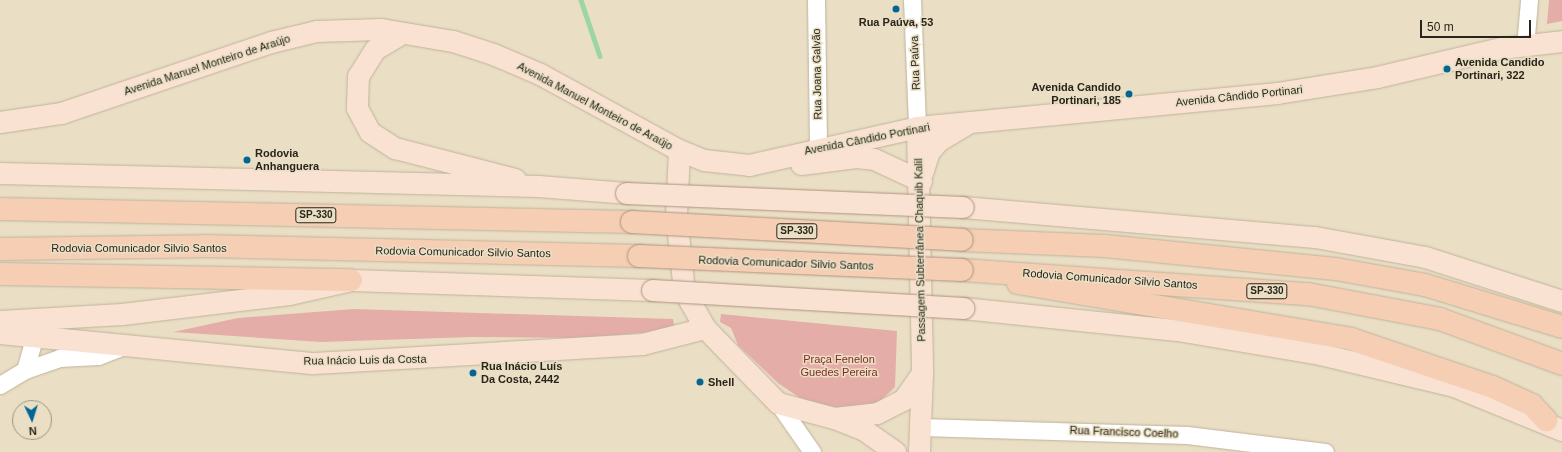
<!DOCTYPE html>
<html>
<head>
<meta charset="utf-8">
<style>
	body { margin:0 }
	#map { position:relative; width:1562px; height:452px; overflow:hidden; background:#eadfc5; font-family:Arial,sans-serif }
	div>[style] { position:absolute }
	.green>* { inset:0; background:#e4ada8 }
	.stream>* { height:4.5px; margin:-2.25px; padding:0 2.25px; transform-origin:2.25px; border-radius:2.25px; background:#9dd6a3 }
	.roads { filter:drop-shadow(0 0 1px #beb39a) drop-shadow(0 0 1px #beb39a) }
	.minor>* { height:17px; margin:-8.5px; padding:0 8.5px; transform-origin:8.5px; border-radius:8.5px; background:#fff }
	.major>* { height:21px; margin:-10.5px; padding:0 10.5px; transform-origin:10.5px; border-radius:10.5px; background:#f9e2d2 }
	.highway>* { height:22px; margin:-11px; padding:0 11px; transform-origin:11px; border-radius:11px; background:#f5ceb4 }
	.bridges { filter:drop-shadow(0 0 1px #ae937e) drop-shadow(0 0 1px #ae937e) }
	.major-bridge>* { height:21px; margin:-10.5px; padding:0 10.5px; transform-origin:10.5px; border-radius:10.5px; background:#f9e2d2 }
	.highway-bridge>* { height:22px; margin:-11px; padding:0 11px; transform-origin:11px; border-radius:11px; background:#f5ceb4 }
	.dots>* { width:11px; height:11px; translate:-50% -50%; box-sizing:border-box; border:2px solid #eadfc5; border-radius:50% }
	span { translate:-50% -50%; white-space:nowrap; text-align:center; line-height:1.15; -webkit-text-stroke:3px #eadfc5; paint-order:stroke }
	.shield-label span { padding:1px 3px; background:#eadfc5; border:1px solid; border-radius:3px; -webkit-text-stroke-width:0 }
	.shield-label { font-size:10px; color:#29251b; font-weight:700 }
	.poi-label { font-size:11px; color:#29251b; font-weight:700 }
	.left { translate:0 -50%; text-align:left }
	.right { translate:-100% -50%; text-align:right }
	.street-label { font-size:11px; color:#29251b }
	.park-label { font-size:11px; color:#822927 }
	.north { position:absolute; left:12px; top:400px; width:40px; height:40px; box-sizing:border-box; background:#eadfc5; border:1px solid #9d9581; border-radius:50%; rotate:176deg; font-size:11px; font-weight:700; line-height:16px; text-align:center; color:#29251b }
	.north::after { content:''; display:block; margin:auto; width:14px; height:18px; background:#026695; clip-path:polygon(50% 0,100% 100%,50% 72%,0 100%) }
	.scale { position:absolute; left:1420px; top:20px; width:111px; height:18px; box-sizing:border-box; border:2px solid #29251b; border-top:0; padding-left:5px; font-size:12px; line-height:14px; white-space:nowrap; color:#29251b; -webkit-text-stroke:3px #eadfc5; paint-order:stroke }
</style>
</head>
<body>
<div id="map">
	<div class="green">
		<div style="clip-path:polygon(1549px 0,1562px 0,1562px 21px,1547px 24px)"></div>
		<div style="clip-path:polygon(354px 309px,673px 319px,675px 330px,581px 338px,472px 337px,321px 342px,173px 332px,238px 318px)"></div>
		<div style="clip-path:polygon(721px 314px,897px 331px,895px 387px,878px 403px,839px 409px,803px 400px,778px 383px,738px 345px,731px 328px,720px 322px)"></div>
	</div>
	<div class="stream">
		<div style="left:581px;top:0;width:59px;rotate:71.3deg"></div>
	</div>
	<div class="roads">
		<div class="minor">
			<div style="left:816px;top:0;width:148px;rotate:89.2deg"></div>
			<div style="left:912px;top:0;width:127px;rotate:87.7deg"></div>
			<div style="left:1525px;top:47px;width:47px;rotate:-85.1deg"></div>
			<div style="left:25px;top:370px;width:35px;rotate:-74deg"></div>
			<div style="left:0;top:385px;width:29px;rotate:-31deg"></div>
			<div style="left:25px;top:370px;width:36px;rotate:-19deg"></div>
			<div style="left:59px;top:358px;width:39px;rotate:-3deg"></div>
			<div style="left:98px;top:356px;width:26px;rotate:-21deg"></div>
			<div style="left:778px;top:403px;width:60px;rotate:55.2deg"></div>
			<div style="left:921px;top:427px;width:266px;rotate:1.7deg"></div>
			<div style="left:1187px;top:435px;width:139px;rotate:7deg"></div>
		</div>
		<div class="major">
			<div style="left:402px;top:33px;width:31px;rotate:149deg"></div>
			<div style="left:375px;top:49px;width:32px;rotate:122deg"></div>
			<div style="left:358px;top:76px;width:32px;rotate:92deg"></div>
			<div style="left:357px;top:108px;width:27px;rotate:62deg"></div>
			<div style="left:370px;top:132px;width:30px;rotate:33deg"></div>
			<div style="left:395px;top:148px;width:124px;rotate:14.5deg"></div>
			<div style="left:0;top:122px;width:62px;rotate:-8.4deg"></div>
			<div style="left:61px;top:113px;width:222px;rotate:-18.7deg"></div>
			<div style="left:271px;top:42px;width:46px;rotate:-13.7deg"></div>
			<div style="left:316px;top:31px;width:65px;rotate:-1.8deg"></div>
			<div style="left:381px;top:29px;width:73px;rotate:9.5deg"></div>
			<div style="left:453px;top:41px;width:42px;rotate:18deg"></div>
			<div style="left:493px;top:54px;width:51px;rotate:23.1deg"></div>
			<div style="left:540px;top:74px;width:158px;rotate:28.7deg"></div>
			<div style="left:679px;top:150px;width:27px;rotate:22deg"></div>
			<div style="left:704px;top:160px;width:45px;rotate:6.3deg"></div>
			<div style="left:749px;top:165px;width:172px;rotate:-12.7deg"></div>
			<div style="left:917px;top:127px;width:362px;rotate:-5.4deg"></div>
			<div style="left:1277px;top:93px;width:101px;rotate:-9.1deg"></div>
			<div style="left:1377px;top:77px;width:127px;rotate:-13.2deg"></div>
			<div style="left:1501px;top:48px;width:61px;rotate:-6.5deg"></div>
			<div style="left:917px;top:127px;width:246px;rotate:88.8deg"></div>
			<div style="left:922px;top:373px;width:79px;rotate:92.2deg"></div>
			<div style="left:679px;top:150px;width:65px;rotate:92.6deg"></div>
			<div style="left:676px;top:215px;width:76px;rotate:84deg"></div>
			<div style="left:684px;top:291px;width:43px;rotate:60.4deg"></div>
			<div style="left:705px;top:328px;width:105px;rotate:45.8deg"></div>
			<div style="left:778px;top:403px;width:58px;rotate:15deg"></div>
			<div style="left:834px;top:418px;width:43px;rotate:-6.6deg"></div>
			<div style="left:877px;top:413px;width:29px;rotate:-27deg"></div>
			<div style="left:903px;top:400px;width:33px;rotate:-55deg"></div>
			<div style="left:801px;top:164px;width:55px;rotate:-7.3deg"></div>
			<div style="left:856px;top:157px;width:18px;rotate:6deg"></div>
			<div style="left:874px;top:159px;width:52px;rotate:25.1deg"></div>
			<div style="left:0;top:173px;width:538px;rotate:1.38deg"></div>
			<div style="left:538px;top:186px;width:88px;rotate:4.5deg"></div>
			<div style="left:922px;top:173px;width:22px;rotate:-72deg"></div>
			<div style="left:929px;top:152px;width:14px;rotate:-51deg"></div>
			<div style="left:938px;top:141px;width:33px;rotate:-31deg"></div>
			<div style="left:963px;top:207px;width:353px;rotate:4.9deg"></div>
			<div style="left:1315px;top:237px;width:112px;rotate:10.3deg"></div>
			<div style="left:1425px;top:257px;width:144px;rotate:17.8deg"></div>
			<div style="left:963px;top:308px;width:215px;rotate:5.9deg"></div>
			<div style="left:1177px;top:330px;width:145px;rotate:9.5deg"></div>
			<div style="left:1320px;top:354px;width:138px;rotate:13.4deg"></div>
			<div style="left:1454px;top:386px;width:117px;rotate:22.2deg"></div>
			<div style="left:0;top:321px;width:122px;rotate:-3.3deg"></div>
			<div style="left:122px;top:314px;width:168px;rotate:-6.8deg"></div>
			<div style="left:289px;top:294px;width:64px;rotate:-12.7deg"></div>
			<div style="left:351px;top:280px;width:301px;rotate:1.9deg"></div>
			<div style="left:0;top:333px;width:315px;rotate:5.5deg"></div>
			<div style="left:314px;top:363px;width:329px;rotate:-3.3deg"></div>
			<div style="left:642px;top:344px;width:65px;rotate:-14.3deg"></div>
			<div style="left:837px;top:419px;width:29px;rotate:22deg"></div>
			<div style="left:864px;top:430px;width:38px;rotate:35deg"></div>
		</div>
		<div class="highway">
			<div style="left:0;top:209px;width:632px;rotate:1.18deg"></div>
			<div style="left:962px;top:240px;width:143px;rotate:2.4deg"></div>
			<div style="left:1105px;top:246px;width:232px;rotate:5.7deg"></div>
			<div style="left:1336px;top:269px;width:90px;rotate:10.2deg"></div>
			<div style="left:1425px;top:285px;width:143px;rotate:17deg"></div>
			<div style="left:0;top:249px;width:203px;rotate:-0.8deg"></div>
			<div style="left:203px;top:246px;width:436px;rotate:1.3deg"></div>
			<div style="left:962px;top:270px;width:347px;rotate:4deg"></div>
			<div style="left:1308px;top:294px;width:134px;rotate:10.7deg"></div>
			<div style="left:1440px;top:319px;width:130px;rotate:20.2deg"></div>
			<div style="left:0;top:274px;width:351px;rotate:1deg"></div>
			<div style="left:1018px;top:283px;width:338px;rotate:9.5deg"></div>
			<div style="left:1351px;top:339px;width:150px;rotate:18.7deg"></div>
			<div style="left:1493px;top:387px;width:43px;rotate:24.8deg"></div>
			<div style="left:1532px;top:405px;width:21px;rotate:47deg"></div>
		</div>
	</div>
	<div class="bridges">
		<div class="major-bridge">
			<div style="left:626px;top:193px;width:337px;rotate:2.4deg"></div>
			<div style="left:652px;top:290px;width:312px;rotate:3.3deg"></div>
		</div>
		<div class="highway-bridge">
			<div style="left:632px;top:222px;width:330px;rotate:3.1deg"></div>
			<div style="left:639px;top:256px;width:323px;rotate:2.5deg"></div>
		</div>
	</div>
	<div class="dots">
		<div style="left:896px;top:9px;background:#026695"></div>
		<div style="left:1447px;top:69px;background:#026695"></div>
		<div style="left:1129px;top:94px;background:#026695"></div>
		<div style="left:247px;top:160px;background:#026695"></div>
		<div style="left:473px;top:373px;background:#026695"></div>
		<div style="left:700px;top:382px;background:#026695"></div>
	</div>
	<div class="shield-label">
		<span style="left:316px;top:215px">SP-330</span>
		<span style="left:797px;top:231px">SP-330</span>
		<span style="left:1267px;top:291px">SP-330</span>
	</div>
	<div class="poi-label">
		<span style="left:896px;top:22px">Rua Paúva, 53</span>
		<span class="left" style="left:1455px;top:69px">Avenida Candido<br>Portinari, 322</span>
		<span class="right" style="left:1121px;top:94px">Avenida Candido<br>Portinari, 185</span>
		<span class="left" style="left:255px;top:160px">Rodovia<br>Anhanguera</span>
		<span class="left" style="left:481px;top:373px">Rua Inácio Luís<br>Da Costa, 2442</span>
		<span class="left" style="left:708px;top:382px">Shell</span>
	</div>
	<div class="street-label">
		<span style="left:915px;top:63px;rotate:-92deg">Rua Paúva</span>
		<span style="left:207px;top:65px;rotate:-18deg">Avenida Manuel Monteiro de Araújo</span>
		<span style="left:817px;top:74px;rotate:-91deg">Rua Joana Galvão</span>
		<span style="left:1239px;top:96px;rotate:-6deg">Avenida Cândido Portinari</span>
		<span style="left:595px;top:106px;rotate:28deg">Avenida Manuel Monteiro de Araújo</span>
		<span style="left:867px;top:139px;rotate:-11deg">Avenida Cândido Portinari</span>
		<span style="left:139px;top:248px">Rodovia Comunicador Silvio Santos</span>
		<span style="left:920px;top:250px;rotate:-91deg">Passagem Subterrânea Chaquib Kalil</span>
		<span style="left:463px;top:252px;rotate:1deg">Rodovia Comunicador Silvio Santos</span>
		<span style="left:786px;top:263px;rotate:2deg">Rodovia Comunicador Silvio Santos</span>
		<span style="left:1110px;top:279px;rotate:4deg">Rodovia Comunicador Silvio Santos</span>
		<span style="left:365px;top:360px;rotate:-1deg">Rua Inácio Luis da Costa</span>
		<span style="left:1124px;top:432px;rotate:2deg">Rua Francisco Coelho</span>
	</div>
	<div class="park-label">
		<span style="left:839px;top:366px">Praça Fenelon<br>Guedes Pereira</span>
	</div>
	<div class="north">N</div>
	<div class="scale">50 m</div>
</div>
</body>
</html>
